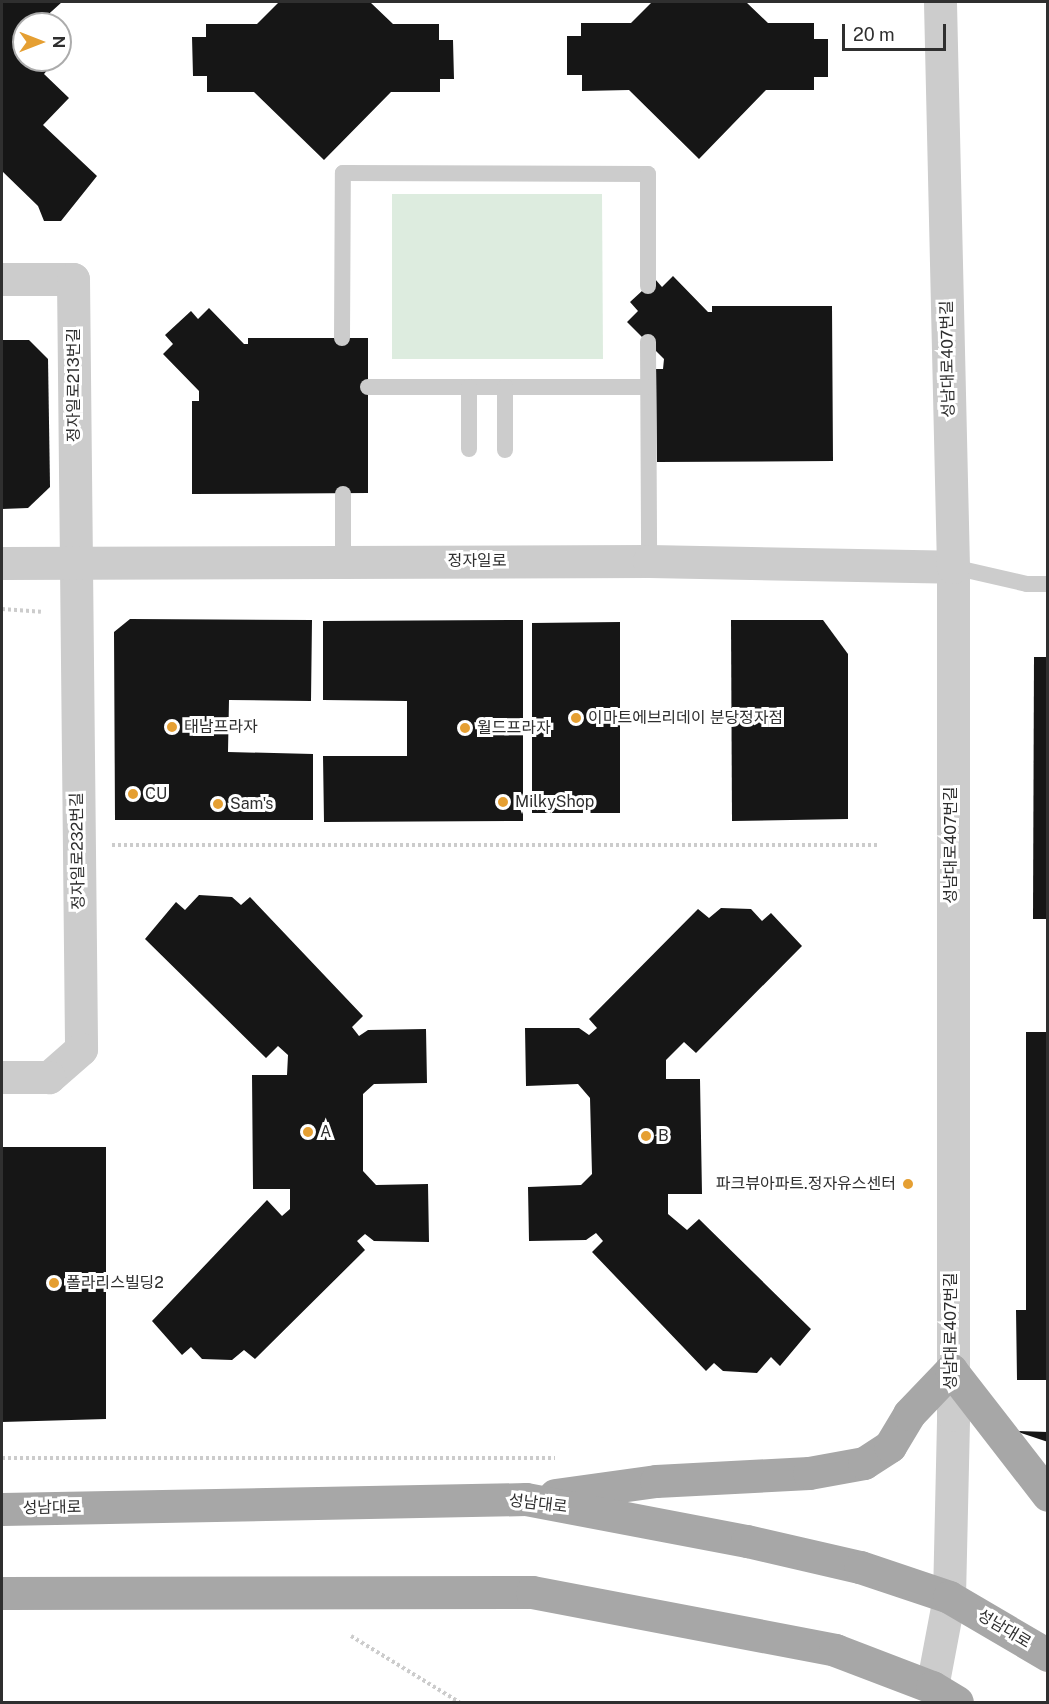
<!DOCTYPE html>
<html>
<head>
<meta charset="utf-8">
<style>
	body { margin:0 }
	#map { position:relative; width:1049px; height:1704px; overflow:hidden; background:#fff; font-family:"Public Sans","Noto Sans KR",sans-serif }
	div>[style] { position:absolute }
	.green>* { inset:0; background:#ddecdf }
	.building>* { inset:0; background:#161616 }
	.path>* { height:4px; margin-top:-2px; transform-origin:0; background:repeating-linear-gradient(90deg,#ccc 0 3px,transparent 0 6px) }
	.service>* { height:16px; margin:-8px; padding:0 8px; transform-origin:8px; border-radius:8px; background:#ccc }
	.minor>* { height:33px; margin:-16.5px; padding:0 16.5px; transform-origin:16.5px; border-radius:16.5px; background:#ccc }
	.tertiary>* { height:33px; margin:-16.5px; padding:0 16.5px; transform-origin:16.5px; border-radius:16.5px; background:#ccc }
	.primary>* { height:33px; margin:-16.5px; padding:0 16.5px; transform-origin:16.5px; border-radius:16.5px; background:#a7a7a7 }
	.dots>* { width:16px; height:16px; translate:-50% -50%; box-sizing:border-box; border:3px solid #fff; border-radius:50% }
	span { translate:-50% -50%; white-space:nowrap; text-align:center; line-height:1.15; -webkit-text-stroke:6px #fff; paint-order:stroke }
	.street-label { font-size:16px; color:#2f2f2f }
	.poi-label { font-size:16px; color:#2f2f2f }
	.left { translate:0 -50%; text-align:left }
	.right { translate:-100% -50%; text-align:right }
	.frame { position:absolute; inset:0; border:3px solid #2f2f2f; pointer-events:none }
	.north { position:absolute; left:12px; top:12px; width:60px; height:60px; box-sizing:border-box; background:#fff; border:2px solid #acacac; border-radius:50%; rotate:90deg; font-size:16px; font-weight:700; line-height:24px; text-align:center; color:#2f2f2f }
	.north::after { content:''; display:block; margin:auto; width:21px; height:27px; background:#e59f32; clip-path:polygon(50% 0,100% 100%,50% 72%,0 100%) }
	.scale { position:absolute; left:842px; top:24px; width:104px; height:27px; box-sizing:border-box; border:3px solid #2f2f2f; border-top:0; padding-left:8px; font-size:18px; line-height:21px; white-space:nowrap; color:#2f2f2f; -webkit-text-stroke:4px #fff; paint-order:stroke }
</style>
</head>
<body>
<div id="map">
	<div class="green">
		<div style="clip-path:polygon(392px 194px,602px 194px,603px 359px,392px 359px)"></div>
	</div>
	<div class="building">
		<div style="clip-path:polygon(2px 2px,62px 2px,42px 20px,46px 24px,24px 24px,24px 60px,56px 60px,44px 74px,69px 98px,43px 125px,97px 176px,61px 221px,44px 221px,38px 206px,2px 171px)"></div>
		<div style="clip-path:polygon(279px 2px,370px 2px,393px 24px,439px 24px,439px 40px,453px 40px,454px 79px,440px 79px,440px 92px,391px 92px,324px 160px,254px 92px,207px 92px,207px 76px,193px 76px,192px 37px,206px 37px,206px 24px,257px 24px)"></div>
		<div style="clip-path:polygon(652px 2px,746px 2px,768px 23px,814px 23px,814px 39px,828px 39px,828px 77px,814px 77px,814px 90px,766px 90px,699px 159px,629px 90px,582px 91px,582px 75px,567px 75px,567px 36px,581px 36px,581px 23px,631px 23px)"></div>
		<div style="clip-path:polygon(60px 39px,67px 47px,60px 56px)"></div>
		<div style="clip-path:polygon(673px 276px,708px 312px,712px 312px,712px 306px,832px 306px,833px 461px,657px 462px,656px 369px,663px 369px,664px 359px,627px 322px,638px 311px,630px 302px,655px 279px,662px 287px)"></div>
		<div style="clip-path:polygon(209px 308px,244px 344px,248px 344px,248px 338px,368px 338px,368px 493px,192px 494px,192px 401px,199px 401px,199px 391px,163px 354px,173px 344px,165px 335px,191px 311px,198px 319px)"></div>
		<div style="clip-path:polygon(2px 340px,29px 340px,48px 359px,50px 487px,28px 508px,2px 509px)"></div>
		<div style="clip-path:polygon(130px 619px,312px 620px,311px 701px,229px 700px,228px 752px,313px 754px,313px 820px,115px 820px,114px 632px)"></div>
		<div style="clip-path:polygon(523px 620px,523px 821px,324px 822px,323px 756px,407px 756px,407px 701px,323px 700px,323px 621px)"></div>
		<div style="clip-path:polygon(731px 620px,823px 620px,848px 654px,848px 819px,732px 821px)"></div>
		<div style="clip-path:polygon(620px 622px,620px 813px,532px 813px,532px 623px)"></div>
		<div style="clip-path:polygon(1034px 657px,1048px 657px,1048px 919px,1033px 919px)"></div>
		<div style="clip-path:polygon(199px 895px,232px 897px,241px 905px,250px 897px,363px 1016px,352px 1027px,359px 1036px,368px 1030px,426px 1029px,427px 1083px,374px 1084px,363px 1094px,363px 1171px,376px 1185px,428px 1184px,429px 1242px,374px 1241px,365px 1234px,357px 1241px,365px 1250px,255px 1359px,244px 1350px,232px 1360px,202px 1359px,191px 1347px,182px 1355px,152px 1321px,267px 1200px,282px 1216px,290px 1209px,290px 1189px,253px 1189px,252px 1075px,287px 1075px,288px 1055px,278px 1046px,266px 1058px,145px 939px,176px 902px,185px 910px)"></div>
		<div style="clip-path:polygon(721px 908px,751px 909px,762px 921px,771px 913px,802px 946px,696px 1053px,684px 1042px,666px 1060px,666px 1079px,700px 1079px,702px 1194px,668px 1194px,668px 1214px,687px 1230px,699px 1219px,811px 1329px,780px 1366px,771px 1357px,757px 1373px,723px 1371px,714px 1363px,706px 1371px,592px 1252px,603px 1241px,596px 1233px,586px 1240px,529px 1241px,528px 1187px,581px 1185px,592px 1174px,590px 1098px,578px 1084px,526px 1086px,525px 1028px,579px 1028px,589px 1035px,597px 1028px,589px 1019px,698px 909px,709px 918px)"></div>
		<div style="clip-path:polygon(1026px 1032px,1048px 1032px,1048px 1380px,1017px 1380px,1016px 1310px,1026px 1310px)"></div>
		<div style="clip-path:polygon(2px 1147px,106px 1147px,106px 1419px,2px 1422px)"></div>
		<div style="clip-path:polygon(1018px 1431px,1048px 1432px,1048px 1442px,1018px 1432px)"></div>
	</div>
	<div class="path">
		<div style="left:2px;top:609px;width:39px;rotate:4deg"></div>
		<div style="left:112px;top:845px;width:765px"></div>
		<div style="left:2px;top:1458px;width:553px"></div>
		<div style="left:351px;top:1636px;width:127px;rotate:31.4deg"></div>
	</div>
	<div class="service">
		<div style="left:342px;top:338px;width:165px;rotate:-89.7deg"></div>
		<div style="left:343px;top:173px;width:305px;rotate:0.2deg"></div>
		<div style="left:648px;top:174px;width:112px;rotate:90deg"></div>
		<div style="left:648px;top:342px;width:219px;rotate:89.7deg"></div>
		<div style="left:368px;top:387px;width:280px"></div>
		<div style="left:469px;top:387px;width:62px;rotate:90deg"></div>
		<div style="left:505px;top:387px;width:63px;rotate:90deg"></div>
		<div style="left:343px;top:494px;width:67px;rotate:90deg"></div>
		<div style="left:953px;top:567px;width:76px;rotate:12.9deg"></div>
		<div style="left:1027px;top:584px;width:21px"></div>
	</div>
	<div class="minor">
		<div style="left:2px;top:279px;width:71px"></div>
		<div style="left:73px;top:279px;width:770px;rotate:89.4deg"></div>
		<div style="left:81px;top:1049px;width:43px;rotate:138.8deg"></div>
		<div style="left:49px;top:1077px;width:47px;rotate:180deg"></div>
	</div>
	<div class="tertiary">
		<div style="left:2px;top:563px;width:647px;rotate:-0.18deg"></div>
		<div style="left:649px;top:561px;width:304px;rotate:1.1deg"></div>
		<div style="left:932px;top:1687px;width:92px;rotate:-79.3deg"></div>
		<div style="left:949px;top:1597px;width:182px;rotate:-88.7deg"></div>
		<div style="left:953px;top:1415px;width:848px;rotate:-90deg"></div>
		<div style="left:953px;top:567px;width:565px;rotate:-91.32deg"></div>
	</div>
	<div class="primary">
		<div style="left:555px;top:1495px;width:102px;rotate:-7.9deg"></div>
		<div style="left:656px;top:1481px;width:153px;rotate:-3deg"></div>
		<div style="left:809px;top:1473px;width:56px;rotate:-10.3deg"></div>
		<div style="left:864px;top:1463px;width:31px;rotate:-33deg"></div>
		<div style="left:890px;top:1446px;width:37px;rotate:-59deg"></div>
		<div style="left:909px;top:1414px;width:61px;rotate:-46.3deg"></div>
		<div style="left:951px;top:1370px;width:158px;rotate:52.2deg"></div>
		<div style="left:2px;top:1509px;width:524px;rotate:-1.09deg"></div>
		<div style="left:526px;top:1499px;width:225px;rotate:10.8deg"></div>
		<div style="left:747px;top:1541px;width:116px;rotate:13deg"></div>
		<div style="left:860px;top:1567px;width:94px;rotate:18.6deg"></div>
		<div style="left:949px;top:1597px;width:115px;rotate:30.4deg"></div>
		<div style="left:2px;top:1593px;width:530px;rotate:-0.11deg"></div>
		<div style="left:532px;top:1592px;width:309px;rotate:10.8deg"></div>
		<div style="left:835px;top:1650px;width:104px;rotate:20.9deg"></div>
		<div style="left:932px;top:1687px;width:29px;rotate:31deg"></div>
	</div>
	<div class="dots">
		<div style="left:576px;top:718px;background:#e59f32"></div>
		<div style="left:172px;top:727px;background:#e59f32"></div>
		<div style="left:465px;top:728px;background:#e59f32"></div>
		<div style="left:133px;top:794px;background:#e59f32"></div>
		<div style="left:503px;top:802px;background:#e59f32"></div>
		<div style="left:218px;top:804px;background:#e59f32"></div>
		<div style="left:308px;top:1132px;background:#e59f32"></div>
		<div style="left:646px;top:1136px;background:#e59f32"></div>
		<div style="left:908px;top:1184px;background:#e59f32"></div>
		<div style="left:54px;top:1283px;background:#e59f32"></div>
	</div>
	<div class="street-label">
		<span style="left:948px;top:359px;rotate:-91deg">성남대로407번길</span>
		<span style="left:74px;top:385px;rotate:-90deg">정자일로213번길</span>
		<span style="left:477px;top:561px">정자일로</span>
		<span style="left:951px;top:845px;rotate:-90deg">성남대로407번길</span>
		<span style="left:78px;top:851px;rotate:-91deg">정자일로232번길</span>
		<span style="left:951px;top:1331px;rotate:-90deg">성남대로407번길</span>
		<span style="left:538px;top:1504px;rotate:7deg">성남대로</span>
		<span style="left:52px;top:1508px;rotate:-1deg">성남대로</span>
		<span style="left:1004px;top:1629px;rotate:31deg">성남대로</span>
	</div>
	<div class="poi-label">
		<span class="left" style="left:588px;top:718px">이마트에브리데이 분당정자점</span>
		<span class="left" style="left:184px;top:727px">태남프라자</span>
		<span class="left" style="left:477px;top:728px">월드프라자</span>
		<span class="left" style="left:145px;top:794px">CU</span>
		<span class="left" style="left:515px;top:802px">MilkyShop</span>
		<span class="left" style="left:230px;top:804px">Sam's</span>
		<span class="left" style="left:320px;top:1132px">A</span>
		<span class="left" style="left:658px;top:1136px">B</span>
		<span class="right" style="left:896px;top:1184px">파크뷰아파트.정자유스센터</span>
		<span class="left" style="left:66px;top:1283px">폴라리스빌딩2</span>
	</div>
	<div class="frame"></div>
	<div class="north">N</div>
	<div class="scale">20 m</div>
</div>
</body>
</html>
